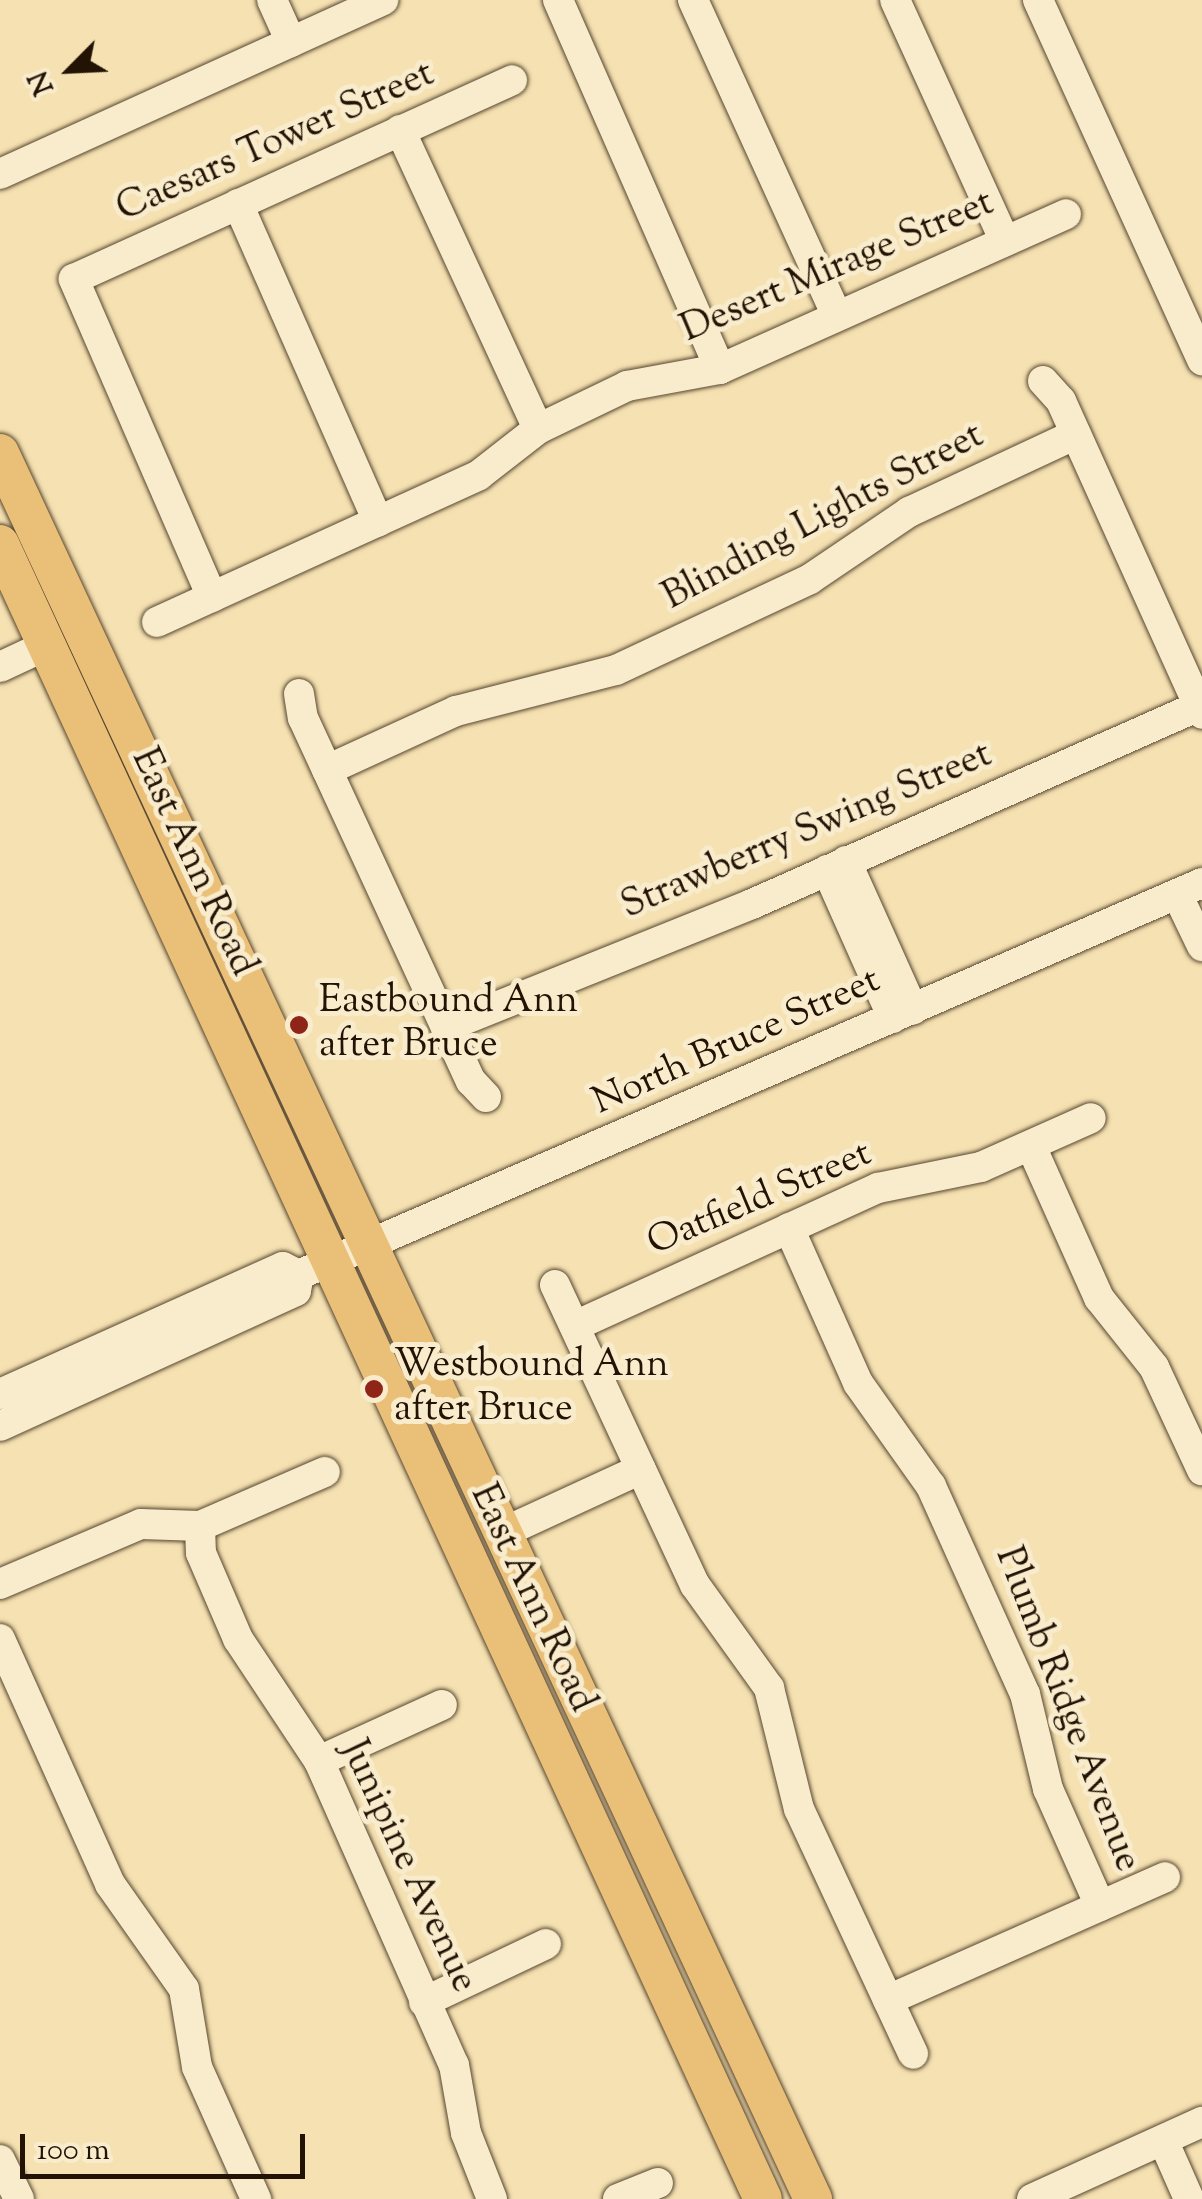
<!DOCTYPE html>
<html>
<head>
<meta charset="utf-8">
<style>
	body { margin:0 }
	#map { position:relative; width:1202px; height:2199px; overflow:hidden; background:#f5e1b1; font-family:"Sorts Mill Goudy",serif }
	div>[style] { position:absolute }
	.roads { filter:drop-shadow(0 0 2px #574630) drop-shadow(0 0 2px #574630) }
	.minor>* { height:30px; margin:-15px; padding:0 15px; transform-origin:15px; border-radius:15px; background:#f8eccc }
	.major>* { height:38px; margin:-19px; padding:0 19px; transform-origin:19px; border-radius:19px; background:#eac078 }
	.dots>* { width:28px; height:28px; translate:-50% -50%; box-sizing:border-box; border:5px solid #f8eccc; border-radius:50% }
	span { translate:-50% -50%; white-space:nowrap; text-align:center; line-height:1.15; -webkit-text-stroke:10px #f8eccc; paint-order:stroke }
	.street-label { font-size:38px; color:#221305 }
	.poi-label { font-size:38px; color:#221305 }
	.left { translate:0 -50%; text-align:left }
	.north { position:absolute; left:20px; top:20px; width:100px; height:100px; -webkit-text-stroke:8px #f8eccc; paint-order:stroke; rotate:246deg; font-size:28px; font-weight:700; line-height:40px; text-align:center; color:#221305 }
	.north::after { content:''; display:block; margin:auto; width:35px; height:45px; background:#221305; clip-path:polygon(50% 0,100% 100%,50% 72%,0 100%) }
	.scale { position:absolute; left:20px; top:2134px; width:285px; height:45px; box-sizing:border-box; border:5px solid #221305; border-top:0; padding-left:12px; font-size:30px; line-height:35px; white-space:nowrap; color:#221305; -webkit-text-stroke:8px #f8eccc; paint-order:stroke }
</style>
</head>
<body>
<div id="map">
	<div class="roads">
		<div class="minor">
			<div style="left:272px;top:0;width:46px;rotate:65.7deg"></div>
			<div style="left:558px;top:0;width:403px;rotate:66.3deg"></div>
			<div style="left:693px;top:0;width:347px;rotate:65.5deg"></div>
			<div style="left:895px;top:0;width:265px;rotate:65.5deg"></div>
			<div style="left:1038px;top:0;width:396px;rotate:65.5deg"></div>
			<div style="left:400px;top:130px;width:329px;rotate:65.2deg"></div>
			<div style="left:0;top:174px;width:421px;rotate:-24.4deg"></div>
			<div style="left:238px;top:204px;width:347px;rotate:66.2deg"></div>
			<div style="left:1043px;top:381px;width:27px;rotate:48deg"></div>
			<div style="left:1061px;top:401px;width:343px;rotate:65.7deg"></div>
			<div style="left:212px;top:597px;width:347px;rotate:-113.5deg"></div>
			<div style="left:74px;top:279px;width:481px;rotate:-24.4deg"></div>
			<div style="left:157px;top:622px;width:354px;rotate:-24.5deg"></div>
			<div style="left:479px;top:475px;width:75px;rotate:-37.9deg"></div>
			<div style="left:538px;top:429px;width:99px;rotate:-25.8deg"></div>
			<div style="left:627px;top:386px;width:95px;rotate:-10.4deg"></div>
			<div style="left:720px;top:369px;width:379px;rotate:-24.1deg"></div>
			<div style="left:0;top:667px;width:52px;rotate:-25.1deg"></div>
			<div style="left:299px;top:694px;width:24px;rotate:81deg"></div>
			<div style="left:303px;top:718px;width:400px;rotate:65.2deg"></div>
			<div style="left:471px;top:1081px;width:22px;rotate:47deg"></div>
			<div style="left:327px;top:770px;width:142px;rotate:-24.6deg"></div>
			<div style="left:456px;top:711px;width:165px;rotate:-14.4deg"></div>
			<div style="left:616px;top:670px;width:214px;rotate:-25.1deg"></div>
			<div style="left:810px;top:579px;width:120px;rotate:-34.1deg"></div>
			<div style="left:909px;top:512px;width:184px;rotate:-25deg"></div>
			<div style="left:846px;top:861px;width:163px;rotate:65.8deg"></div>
			<div style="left:827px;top:870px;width:162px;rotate:66deg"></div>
			<div style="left:1177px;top:894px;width:58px;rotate:64.3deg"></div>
			<div style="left:446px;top:1027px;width:330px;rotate:-21.9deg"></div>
			<div style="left:752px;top:904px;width:489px;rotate:-23.9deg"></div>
			<div style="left:1031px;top:1146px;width:167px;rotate:65.9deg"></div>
			<div style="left:1099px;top:1298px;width:88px;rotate:51.4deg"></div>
			<div style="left:1154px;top:1367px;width:114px;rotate:65deg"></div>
			<div style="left:789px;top:1228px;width:170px;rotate:66deg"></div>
			<div style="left:858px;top:1383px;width:126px;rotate:54.7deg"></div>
			<div style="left:931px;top:1486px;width:228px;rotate:65.7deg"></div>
			<div style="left:1025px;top:1694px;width:98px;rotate:76.4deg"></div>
			<div style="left:1048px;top:1789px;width:128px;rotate:66deg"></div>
			<div style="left:303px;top:1273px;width:980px;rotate:-23.45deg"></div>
			<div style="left:555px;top:1285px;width:331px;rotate:65deg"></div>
			<div style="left:695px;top:1585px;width:127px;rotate:54.3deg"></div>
			<div style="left:769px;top:1688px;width:125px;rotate:76.1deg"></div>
			<div style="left:799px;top:1809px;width:270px;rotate:65deg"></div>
			<div style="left:575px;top:1326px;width:333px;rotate:-24.5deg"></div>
			<div style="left:878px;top:1188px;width:105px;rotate:-11.5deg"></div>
			<div style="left:981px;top:1167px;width:120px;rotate:-24deg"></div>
			<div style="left:0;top:1394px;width:310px;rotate:-24.2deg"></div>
			<div style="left:283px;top:1267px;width:18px;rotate:27deg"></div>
			<div style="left:299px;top:1275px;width:16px;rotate:101deg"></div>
			<div style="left:296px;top:1291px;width:325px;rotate:155.5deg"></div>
			<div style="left:200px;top:1526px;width:27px;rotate:88deg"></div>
			<div style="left:201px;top:1553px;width:94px;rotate:66.7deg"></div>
			<div style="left:238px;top:1639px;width:146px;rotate:56.4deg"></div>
			<div style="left:319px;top:1761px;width:333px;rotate:66.1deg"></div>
			<div style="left:454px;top:2065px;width:69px;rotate:80deg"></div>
			<div style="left:466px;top:2133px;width:71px;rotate:68.5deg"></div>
			<div style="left:500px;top:1534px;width:155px;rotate:-24.7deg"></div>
			<div style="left:0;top:1584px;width:153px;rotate:-23.1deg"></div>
			<div style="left:141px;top:1524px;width:59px;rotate:1.9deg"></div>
			<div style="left:200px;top:1526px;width:136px;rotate:-23.4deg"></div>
			<div style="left:0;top:1639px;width:269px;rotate:65.8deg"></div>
			<div style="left:110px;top:1884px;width:128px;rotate:54.8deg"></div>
			<div style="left:184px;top:1989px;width:79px;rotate:80.5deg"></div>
			<div style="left:197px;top:2067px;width:145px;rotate:65.9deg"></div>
			<div style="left:319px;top:1761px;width:135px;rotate:-24.5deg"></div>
			<div style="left:888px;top:2000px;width:303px;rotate:-23.9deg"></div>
			<div style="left:424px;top:2002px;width:135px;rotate:-25.4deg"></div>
			<div style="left:1163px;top:2140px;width:64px;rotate:66.2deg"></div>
			<div style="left:0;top:2160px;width:43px;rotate:64deg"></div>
			<div style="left:618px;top:2199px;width:43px;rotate:-21.8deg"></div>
			<div style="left:1032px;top:2199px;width:187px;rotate:-24.4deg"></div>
		</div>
		<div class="major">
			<div style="left:0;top:453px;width:1926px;rotate:65.03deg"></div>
			<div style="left:0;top:544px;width:1822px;rotate:65.25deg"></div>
		</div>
	</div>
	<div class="dots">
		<div style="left:299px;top:1025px;background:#8f2418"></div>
		<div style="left:374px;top:1389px;background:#8f2418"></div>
	</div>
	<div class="street-label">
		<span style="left:276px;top:143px;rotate:-24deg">Caesars Tower Street</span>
		<span style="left:838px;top:268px;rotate:-23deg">Desert Mirage Street</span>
		<span style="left:824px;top:518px;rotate:-28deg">Blinding Lights Street</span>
		<span style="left:807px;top:832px;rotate:-23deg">Strawberry Swing Street</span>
		<span style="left:192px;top:863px;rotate:65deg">East Ann Road</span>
		<span style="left:737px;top:1043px;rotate:-24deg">North Bruce Street</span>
		<span style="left:760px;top:1200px;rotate:-23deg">Oatfield Street</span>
		<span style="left:531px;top:1599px;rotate:65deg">East Ann Road</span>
		<span style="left:1066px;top:1710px;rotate:69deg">Plumb Ridge Avenue</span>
		<span style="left:407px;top:1867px;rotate:65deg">Junipine Avenue</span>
	</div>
	<div class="poi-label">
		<span class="left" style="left:319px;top:1025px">Eastbound Ann<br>after Bruce</span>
		<span class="left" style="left:394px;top:1389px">Westbound Ann<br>after Bruce</span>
	</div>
	<div class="north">N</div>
	<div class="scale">100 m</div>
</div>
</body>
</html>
